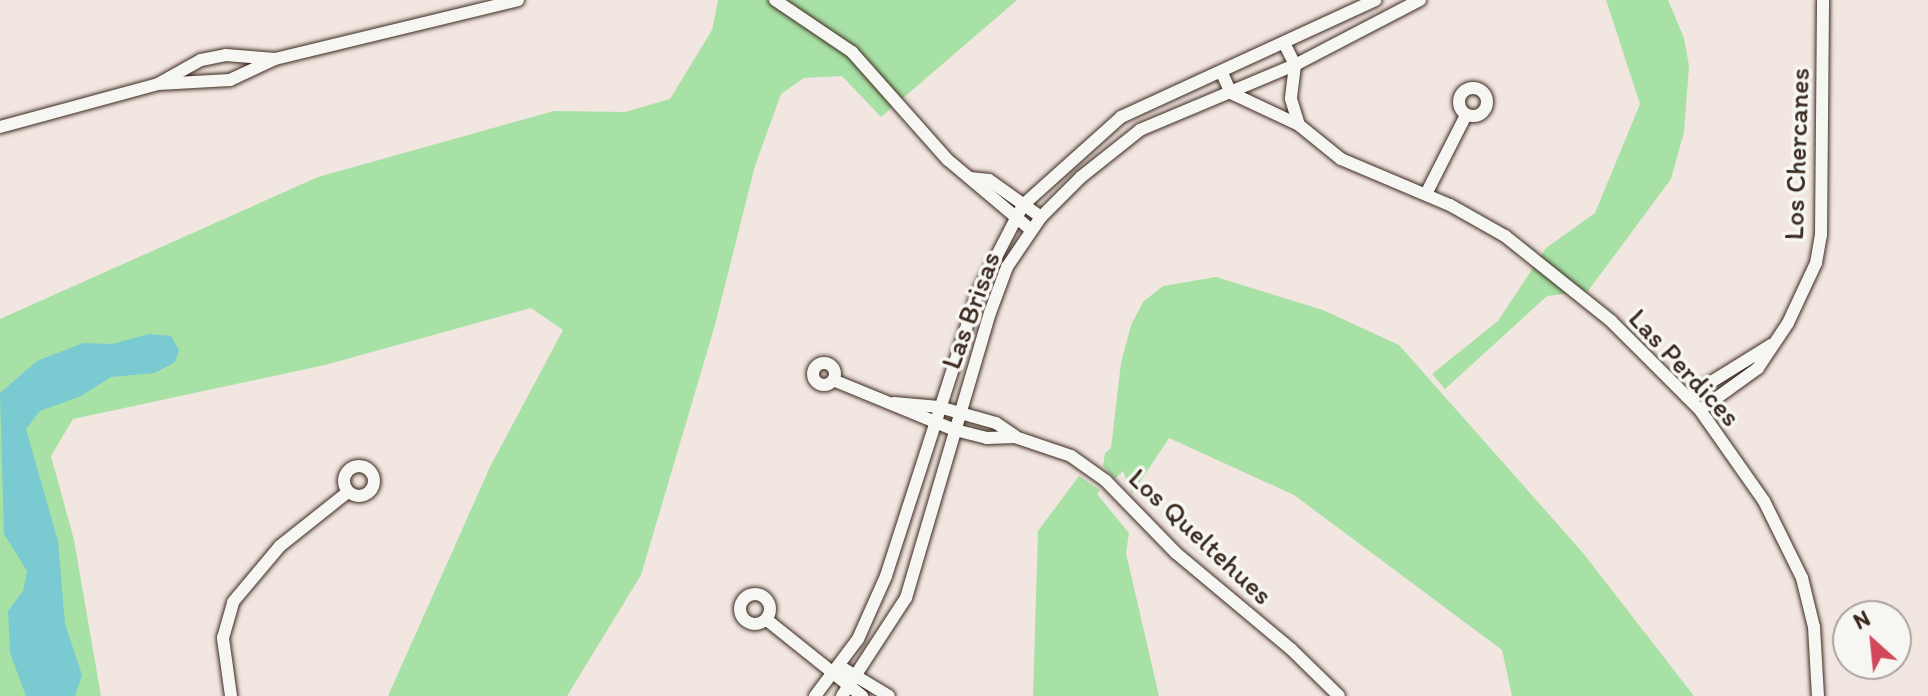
<!DOCTYPE html>
<html>
<head>
<meta charset="utf-8">
<style>
	body { margin:0 }
	#map { position:relative; width:1928px; height:696px; overflow:hidden; background:#f2e6e0; font-family:Itim,sans-serif }
	div>[style] { position:absolute }
	.green>* { inset:0; background:#a8e1a6 }
	.water>* { inset:0; background:#79cad1 }
	.roads { filter:drop-shadow(0 0 2px #3b2a1e) drop-shadow(0 0 2px #3b2a1e) }
	.minor>* { height:12px; margin:-6px; padding:0 6px; transform-origin:6px; border-radius:6px; background:#f6f6f2 }
	.minor>.ring { margin:-6px; padding:0; box-sizing:content-box; background:none; border:12px solid #f6f6f2; border-radius:50% }
	span { translate:-50% -50%; white-space:nowrap; text-align:center; line-height:1.15; -webkit-text-stroke:7px #f6f6f2; paint-order:stroke }
	.street-label { font-size:28px; color:#3b2a1e }
	.north { position:absolute; left:1832px; top:600px; width:80px; height:80px; box-sizing:border-box; background:#f6f6f2; border:2px solid #aba49d; border-radius:50%; rotate:333deg; font-size:22px; font-weight:700; line-height:32px; text-align:center; color:#3b2a1e }
	.north::after { content:''; display:block; margin:auto; width:28px; height:36px; background:#d1495b; clip-path:polygon(50% 0,100% 100%,50% 72%,0 100%) }
</style>
</head>
<body>
<div id="map">
	<div class="green">
		<div style="clip-path:polygon(718px 0,1017px 0,881px 117px,842px 76px,804px 78px,781px 94px,755px 166px,715px 325px,641px 575px,567px 696px,388px 696px,490px 467px,563px 330px,531px 308px,325px 365px,73px 419px,51px 456px,74px 540px,101px 696px,0 696px,0 319px,318px 177px,554px 111px,625px 112px,670px 99px,712px 30px)"></div>
		<div style="clip-path:polygon(1606px 0,1668px 0,1684px 38px,1689px 66px,1684px 132px,1671px 179px,1588px 291px,1547px 296px,1445px 389px,1432px 374px,1498px 321px,1546px 248px,1595px 213px,1640px 104px)"></div>
		<div style="clip-path:polygon(1216px 277px,1323px 310px,1399px 345px,1583px 553px,1694px 696px,1512px 696px,1502px 650px,1294px 495px,1169px 438px,1132px 494px,1123px 471px,1115px 479px,1103px 466px,1105px 453px,1111px 448px,1121px 363px,1131px 325px,1143px 302px,1163px 286px)"></div>
		<div style="clip-path:polygon(1079px 476px,1100px 490px,1097px 494px,1129px 533px,1126px 553px,1159px 696px,1033px 696px,1038px 531px)"></div>
	</div>
	<div class="water">
		<div style="clip-path:polygon(149px 334px,171px 336px,179px 350px,175px 362px,155px 373px,111px 377px,81px 396px,40px 411px,26px 429px,58px 541px,65px 624px,82px 675px,75px 696px,26px 696px,10px 653px,8px 611px,23px 591px,27px 571px,4px 534px,0 393px,37px 361px,83px 343px,112px 344px)"></div>
	</div>
	<div class="roads">
		<div class="minor">
			<div style="left:775px;top:0;width:93px;rotate:34deg"></div>
			<div style="left:852px;top:52px;width:144px;rotate:48.4deg"></div>
			<div style="left:948px;top:160px;width:109px;rotate:40.1deg"></div>
			<div style="left:1285px;top:45px;width:22px;rotate:63deg"></div>
			<div style="left:1295px;top:65px;width:34px;rotate:97deg"></div>
			<div style="left:1291px;top:99px;width:27px;rotate:73deg"></div>
			<div style="left:1222px;top:73px;width:22px;rotate:66deg"></div>
			<div style="left:1231px;top:93px;width:75px;rotate:25.2deg"></div>
			<div style="left:1299px;top:125px;width:54px;rotate:39deg"></div>
			<div style="left:1341px;top:159px;width:118px;rotate:22.9deg"></div>
			<div style="left:1450px;top:205px;width:63px;rotate:29.4deg"></div>
			<div style="left:1505px;top:236px;width:136px;rotate:38.7deg"></div>
			<div style="left:1611px;top:321px;width:126px;rotate:45deg"></div>
			<div style="left:1700px;top:410px;width:111px;rotate:54.9deg"></div>
			<div style="left:1764px;top:501px;width:86px;rotate:63.7deg"></div>
			<div style="left:1802px;top:578px;width:50px;rotate:76.2deg"></div>
			<div style="left:1814px;top:627px;width:69px;rotate:86.7deg"></div>
			<div style="left:158px;top:84px;width:72px;rotate:-3.2deg"></div>
			<div style="left:230px;top:80px;width:50px;rotate:-25deg"></div>
			<div style="left:275px;top:59px;width:250px;rotate:-13.6deg"></div>
			<div class="ring" style="left:1459px;top:88px;width:16px;height:16px"></div>
			<div style="left:0;top:127px;width:164px;rotate:-15.2deg"></div>
			<div style="left:158px;top:84px;width:49px;rotate:-29.2deg"></div>
			<div style="left:201px;top:60px;width:25px;rotate:-11deg"></div>
			<div style="left:226px;top:55px;width:49px;rotate:4.7deg"></div>
			<div style="left:970px;top:178px;width:19px;rotate:6deg"></div>
			<div style="left:989px;top:180px;width:64px;rotate:35.4deg"></div>
			<div style="left:1426px;top:194px;width:89px;rotate:-63.1deg"></div>
			<div class="ring" style="left:813px;top:363px;width:10px;height:10px"></div>
			<div style="left:833px;top:380px;width:132px;rotate:22.3deg"></div>
			<div style="left:955px;top:430px;width:33px;rotate:14deg"></div>
			<div style="left:987px;top:438px;width:28px;rotate:-2deg"></div>
			<div style="left:1015px;top:437px;width:59px;rotate:18.7deg"></div>
			<div style="left:1071px;top:456px;width:43px;rotate:35.5deg"></div>
			<div style="left:1106px;top:481px;width:100px;rotate:45.8deg"></div>
			<div style="left:1176px;top:553px;width:150px;rotate:39.9deg"></div>
			<div style="left:1291px;top:649px;width:67px;rotate:44.4deg"></div>
			<div style="left:1687px;top:397px;width:99px;rotate:-31.8deg"></div>
			<div style="left:894px;top:403px;width:45px;rotate:5.1deg"></div>
			<div style="left:939px;top:407px;width:59px;rotate:15.7deg"></div>
			<div style="left:996px;top:423px;width:23px;rotate:34deg"></div>
			<div style="left:1700px;top:410px;width:72px;rotate:-35.9deg"></div>
			<div style="left:1758px;top:368px;width:54px;rotate:-56.3deg"></div>
			<div style="left:1788px;top:323px;width:66px;rotate:-65deg"></div>
			<div style="left:1816px;top:263px;width:28px;rotate:-80deg"></div>
			<div style="left:1821px;top:235px;width:235px;rotate:-89.5deg"></div>
			<div class="ring" style="left:344px;top:466px;width:18px;height:18px"></div>
			<div class="ring" style="left:740px;top:594px;width:18px;height:18px"></div>
			<div style="left:767px;top:620px;width:122px;rotate:38.7deg"></div>
			<div style="left:839px;top:666px;width:58px;rotate:31deg"></div>
			<div style="left:231px;top:696px;width:59px;rotate:-97.9deg"></div>
			<div style="left:223px;top:638px;width:37px;rotate:-74deg"></div>
			<div style="left:233px;top:602px;width:73px;rotate:-50deg"></div>
			<div style="left:280px;top:546px;width:87px;rotate:-38.5deg"></div>
			<div style="left:815px;top:696px;width:71px;rotate:-53deg"></div>
			<div style="left:858px;top:639px;width:69px;rotate:-66deg"></div>
			<div style="left:886px;top:576px;width:296px;rotate:-72.1deg"></div>
			<div style="left:977px;top:294px;width:100px;rotate:-62.7deg"></div>
			<div style="left:1023px;top:205px;width:132px;rotate:-41.9deg"></div>
			<div style="left:1121px;top:117px;width:280px;rotate:-24.7deg"></div>
			<div style="left:842px;top:696px;width:117px;rotate:-56.9deg"></div>
			<div style="left:906px;top:598px;width:297px;rotate:-73.6deg"></div>
			<div style="left:990px;top:313px;width:49px;rotate:-69.7deg"></div>
			<div style="left:1007px;top:267px;width:60px;rotate:-55.8deg"></div>
			<div style="left:1041px;top:217px;width:57px;rotate:-45deg"></div>
			<div style="left:1081px;top:177px;width:75px;rotate:-38.5deg"></div>
			<div style="left:1140px;top:130px;width:168px;rotate:-22.8deg"></div>
			<div style="left:1295px;top:65px;width:141px;rotate:-27.5deg"></div>
		</div>
	</div>
	<div class="street-label">
		<span style="left:1796px;top:154px;rotate:-88deg">Los Chercanes</span>
		<span style="left:970px;top:310px;rotate:-70deg">Las Brisas</span>
		<span style="left:1685px;top:367px;rotate:47deg">Las Perdices</span>
		<span style="left:1201px;top:536px;rotate:43deg">Los Queltehues</span>
	</div>
	<div class="north">N</div>
</div>
</body>
</html>
